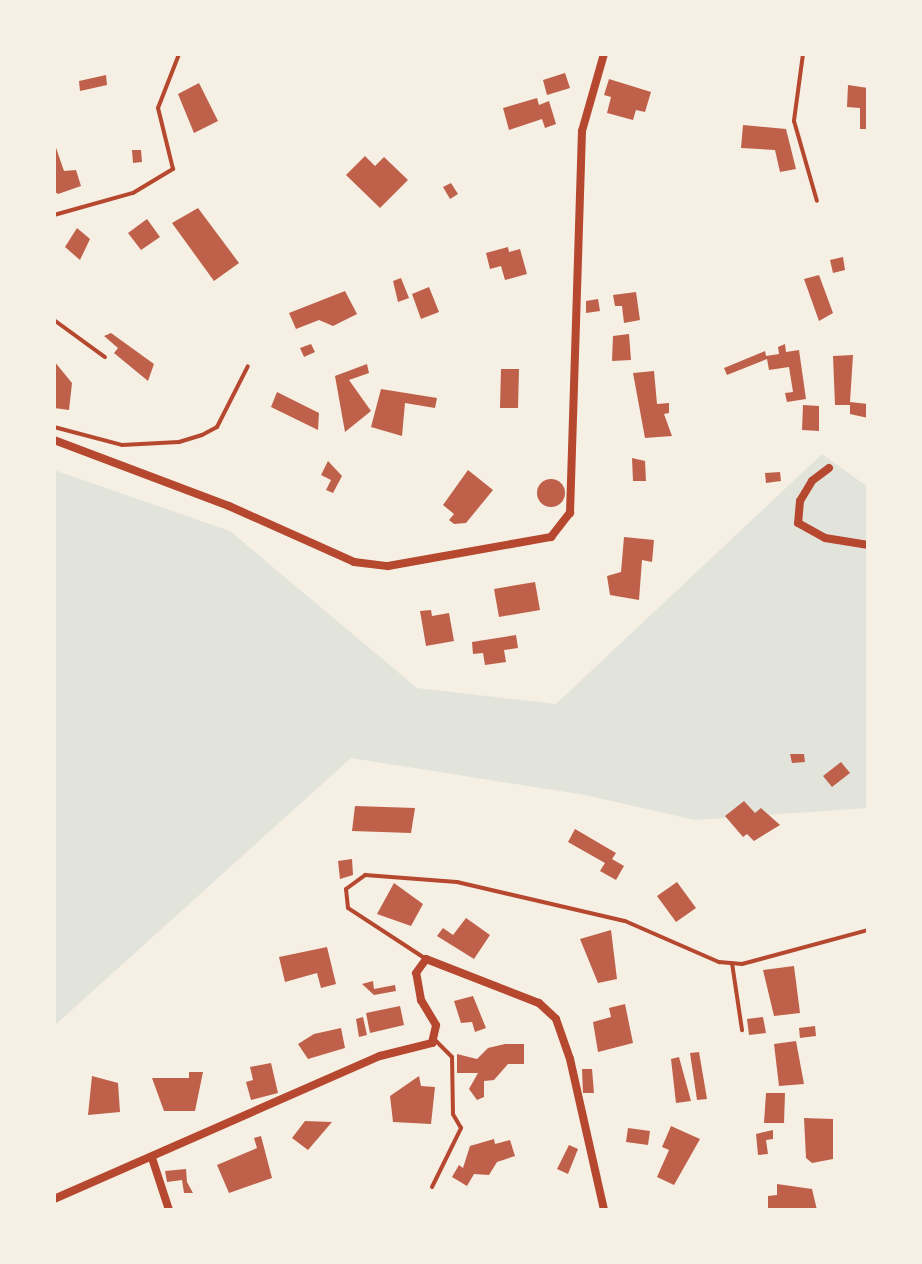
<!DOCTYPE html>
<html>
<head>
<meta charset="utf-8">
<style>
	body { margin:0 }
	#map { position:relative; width:922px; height:1264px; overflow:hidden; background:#f6efe4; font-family:Bitter,serif }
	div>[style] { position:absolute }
	.green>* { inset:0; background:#e2e4dc }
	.building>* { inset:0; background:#bf614a }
	.round { border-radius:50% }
	.service>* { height:4px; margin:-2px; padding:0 2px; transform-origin:2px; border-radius:2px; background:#b5482f }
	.minor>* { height:8px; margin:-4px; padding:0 4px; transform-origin:4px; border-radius:4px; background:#b5482f }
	span { translate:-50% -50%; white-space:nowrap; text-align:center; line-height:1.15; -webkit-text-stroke:6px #f6efe4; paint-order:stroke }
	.frame { position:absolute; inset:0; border:56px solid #f6efe4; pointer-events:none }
</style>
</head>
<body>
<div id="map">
	<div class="green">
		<div style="clip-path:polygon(822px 454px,868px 487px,868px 808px,695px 820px,585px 795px,351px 758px,54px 1026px,54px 470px,230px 531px,417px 688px,556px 704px)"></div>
	</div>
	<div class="building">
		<div style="clip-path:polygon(565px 73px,570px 88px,547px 95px,543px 80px)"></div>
		<div style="clip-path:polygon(106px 75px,107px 85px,80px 91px,79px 81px)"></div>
		<div style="clip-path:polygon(609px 79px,651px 92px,645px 112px,636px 110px,633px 120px,607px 113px,611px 97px,604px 95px)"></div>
		<div style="clip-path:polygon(199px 83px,218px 121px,194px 133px,178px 94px)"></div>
		<div style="clip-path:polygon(848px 85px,868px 88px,868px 129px,860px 129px,860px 108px,847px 107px)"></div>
		<div style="clip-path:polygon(537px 98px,539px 105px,549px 101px,556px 124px,545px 128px,542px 119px,509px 130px,503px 108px)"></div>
		<div style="clip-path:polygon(743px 125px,786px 129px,796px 169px,780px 172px,775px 150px,741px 148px)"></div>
		<div style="clip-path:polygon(54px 142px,64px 171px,76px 170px,81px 186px,58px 194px,54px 191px)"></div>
		<div style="clip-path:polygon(132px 150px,141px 150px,142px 162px,133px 163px)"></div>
		<div style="clip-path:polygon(365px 156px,375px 166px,384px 157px,408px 180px,380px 208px,346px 175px)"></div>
		<div style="clip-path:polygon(451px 183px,458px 194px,450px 199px,443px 187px)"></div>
		<div style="clip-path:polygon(198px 208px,239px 263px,214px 281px,172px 223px)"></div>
		<div style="clip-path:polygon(147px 219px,160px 237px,141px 250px,128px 233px)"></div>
		<div style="clip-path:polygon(77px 228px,90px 239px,80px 260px,65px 247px)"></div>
		<div style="clip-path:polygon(508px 247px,509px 252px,520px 249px,527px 274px,505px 280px,501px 266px,490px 269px,486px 253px)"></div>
		<div style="clip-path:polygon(843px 257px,845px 270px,833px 273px,830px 260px)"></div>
		<div style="clip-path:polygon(819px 275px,833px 313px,819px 321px,804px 279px)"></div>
		<div style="clip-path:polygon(401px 278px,409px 298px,398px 302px,393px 281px)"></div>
		<div style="clip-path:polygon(429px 287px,439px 312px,421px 319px,412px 294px)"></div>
		<div style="clip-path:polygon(345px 291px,357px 314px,333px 326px,319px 320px,296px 329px,289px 313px)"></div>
		<div style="clip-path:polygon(636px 292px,640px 320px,624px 323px,622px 306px,615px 306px,613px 295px)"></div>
		<div style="clip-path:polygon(598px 299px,600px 311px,586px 313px,586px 301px)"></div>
		<div style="clip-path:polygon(111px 333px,154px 364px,148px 381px,114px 353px,118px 348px,104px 336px)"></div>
		<div style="clip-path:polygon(629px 334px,631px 360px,612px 361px,613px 336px)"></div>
		<div style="clip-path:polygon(311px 344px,315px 352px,304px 357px,300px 348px)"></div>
		<div style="clip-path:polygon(785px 344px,786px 352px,799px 350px,806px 399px,787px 402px,785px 393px,793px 392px,789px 367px,769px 370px,767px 359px,727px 375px,724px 368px,765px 351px,766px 356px,779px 354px,778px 347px)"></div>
		<div style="clip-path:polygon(853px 355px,850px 402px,868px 404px,868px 418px,850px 414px,850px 405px,835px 405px,833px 356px)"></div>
		<div style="clip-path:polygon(54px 361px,72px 383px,69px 410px,54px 408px)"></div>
		<div style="clip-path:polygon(367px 364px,369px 373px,349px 380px,371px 411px,345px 432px,335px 376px)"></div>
		<div style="clip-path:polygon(501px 369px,519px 369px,518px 408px,500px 408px)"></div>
		<div style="clip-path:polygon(654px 371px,657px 404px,669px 403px,669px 413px,664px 414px,672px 436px,645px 438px,633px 373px)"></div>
		<div style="clip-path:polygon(381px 389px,437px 398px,435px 408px,405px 403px,402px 436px,371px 427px)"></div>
		<div style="clip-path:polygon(277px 392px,319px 413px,318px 430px,271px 407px)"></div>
		<div style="clip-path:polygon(803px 405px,819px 406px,819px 431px,802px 430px)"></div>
		<div style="clip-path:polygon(632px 458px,645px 461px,646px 481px,633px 481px)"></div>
		<div style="clip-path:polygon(328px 461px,342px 476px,333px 493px,326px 490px,331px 480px,321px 475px)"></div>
		<div style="clip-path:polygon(468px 470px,493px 490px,466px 523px,454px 524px,449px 520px,454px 514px,443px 505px)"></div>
		<div style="clip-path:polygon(780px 472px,781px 481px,766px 483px,765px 473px)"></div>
		<div class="round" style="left:537px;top:479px;width:28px;height:28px"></div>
		<div style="clip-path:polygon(624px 537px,654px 540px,652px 562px,642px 560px,639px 600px,610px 595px,607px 576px,621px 572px)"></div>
		<div style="clip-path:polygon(535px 582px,540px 610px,499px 617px,494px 589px)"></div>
		<div style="clip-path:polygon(431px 610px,432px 616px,449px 613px,454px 641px,426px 646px,420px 611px)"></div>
		<div style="clip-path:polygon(516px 635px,518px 648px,504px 650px,506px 662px,485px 665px,483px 653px,473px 654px,472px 642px)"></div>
		<div style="clip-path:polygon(790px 754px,804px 754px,805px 762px,792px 763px)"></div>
		<div style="clip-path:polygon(841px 762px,850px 773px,832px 787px,823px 776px)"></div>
		<div style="clip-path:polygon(744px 801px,755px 813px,761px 808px,780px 825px,754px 841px,747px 834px,743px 837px,725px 816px)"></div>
		<div style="clip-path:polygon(355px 806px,415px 808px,411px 833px,352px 831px)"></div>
		<div style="clip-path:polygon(575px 829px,616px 853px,612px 859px,624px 866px,616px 880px,600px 871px,605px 863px,568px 842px)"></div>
		<div style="clip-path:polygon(352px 859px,353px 875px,340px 879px,338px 861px)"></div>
		<div style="clip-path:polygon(677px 882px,696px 908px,676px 922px,657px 896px)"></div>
		<div style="clip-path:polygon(394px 883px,423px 904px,411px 926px,377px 914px)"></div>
		<div style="clip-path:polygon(466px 918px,490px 935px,474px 959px,437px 936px,443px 928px,453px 935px)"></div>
		<div style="clip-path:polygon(611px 930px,617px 979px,598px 983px,580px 939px)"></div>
		<div style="clip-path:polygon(327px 947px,336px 984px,321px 988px,317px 973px,285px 982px,279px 957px)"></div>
		<div style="clip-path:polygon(794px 966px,800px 1013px,774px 1016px,763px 970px)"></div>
		<div style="clip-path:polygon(373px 981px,374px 989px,395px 985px,396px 991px,374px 995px,362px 984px)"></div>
		<div style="clip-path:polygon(473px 996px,486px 1028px,475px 1032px,472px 1022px,461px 1023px,454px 1001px)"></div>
		<div style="clip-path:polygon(625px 1004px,633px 1043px,598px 1052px,593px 1022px,611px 1017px,609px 1008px)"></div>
		<div style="clip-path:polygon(400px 1006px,404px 1025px,370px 1033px,366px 1013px)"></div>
		<div style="clip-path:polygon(363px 1017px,367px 1035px,359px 1037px,356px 1019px)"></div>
		<div style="clip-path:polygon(763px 1017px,766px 1033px,749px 1035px,747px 1019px)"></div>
		<div style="clip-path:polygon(815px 1026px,816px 1036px,800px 1038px,799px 1028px)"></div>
		<div style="clip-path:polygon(341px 1028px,345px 1048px,308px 1059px,298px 1044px,314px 1034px)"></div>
		<div style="clip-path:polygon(796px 1041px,804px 1084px,779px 1086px,774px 1044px)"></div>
		<div style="clip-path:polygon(505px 1044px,524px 1044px,524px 1064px,508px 1064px,494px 1080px,484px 1081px,484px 1097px,477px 1100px,469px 1089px,478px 1073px,457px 1073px,457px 1054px,477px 1059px,488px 1048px)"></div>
		<div style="clip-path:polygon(699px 1052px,707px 1099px,697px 1100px,690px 1053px)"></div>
		<div style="clip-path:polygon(679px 1057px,691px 1101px,676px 1103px,671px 1059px)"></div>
		<div style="clip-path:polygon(271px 1063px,278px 1093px,251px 1100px,246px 1082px,253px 1080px,250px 1067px)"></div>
		<div style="clip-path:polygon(582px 1069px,592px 1069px,594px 1093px,583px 1093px)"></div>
		<div style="clip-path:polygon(189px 1072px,203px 1072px,195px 1111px,164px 1111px,152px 1078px,189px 1078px)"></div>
		<div style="clip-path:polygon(92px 1076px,118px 1083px,120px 1112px,88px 1115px)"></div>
		<div style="clip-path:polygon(419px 1076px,421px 1086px,435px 1087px,431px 1124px,393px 1122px,390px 1096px)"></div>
		<div style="clip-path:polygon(766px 1093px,785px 1093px,784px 1123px,764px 1123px)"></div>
		<div style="clip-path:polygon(804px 1118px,833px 1119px,833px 1159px,812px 1163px,806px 1158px)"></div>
		<div style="clip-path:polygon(305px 1121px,332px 1122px,308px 1150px,292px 1138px)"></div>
		<div style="clip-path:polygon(671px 1126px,700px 1139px,674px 1185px,657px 1177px,669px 1150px,662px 1147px)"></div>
		<div style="clip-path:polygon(628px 1128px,650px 1131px,648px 1145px,626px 1142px)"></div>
		<div style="clip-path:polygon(773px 1130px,773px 1139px,766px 1140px,768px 1154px,758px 1155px,756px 1134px)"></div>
		<div style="clip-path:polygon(261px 1136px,272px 1178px,229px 1193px,217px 1165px,257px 1148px,254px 1138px)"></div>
		<div style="clip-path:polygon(494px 1139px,495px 1144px,510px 1140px,515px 1156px,497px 1162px,489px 1175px,474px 1174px,467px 1186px,452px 1177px,459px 1165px,463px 1168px,470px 1146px)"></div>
		<div style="clip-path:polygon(569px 1145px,578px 1149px,568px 1174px,557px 1169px)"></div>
		<div style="clip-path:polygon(186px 1169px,187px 1182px,193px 1193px,184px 1193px,182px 1180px,167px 1182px,165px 1171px)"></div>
		<div style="clip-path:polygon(777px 1184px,812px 1189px,817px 1210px,768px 1209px,768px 1196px,777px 1195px)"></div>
	</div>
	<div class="service">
		<div style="left:803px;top:54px;width:68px;rotate:97.7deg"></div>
		<div style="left:794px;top:121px;width:83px;rotate:74deg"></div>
		<div style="left:54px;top:215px;width:82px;rotate:-15.6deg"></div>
		<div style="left:133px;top:193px;width:47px;rotate:-31deg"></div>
		<div style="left:173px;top:169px;width:63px;rotate:-103.8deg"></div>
		<div style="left:158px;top:108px;width:58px;rotate:-68.7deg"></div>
		<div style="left:54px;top:320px;width:63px;rotate:36deg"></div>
		<div style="left:54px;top:427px;width:70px;rotate:14.8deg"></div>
		<div style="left:122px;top:445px;width:57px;rotate:-3deg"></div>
		<div style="left:179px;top:442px;width:24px;rotate:-17deg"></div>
		<div style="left:202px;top:435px;width:17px;rotate:-28deg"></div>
		<div style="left:217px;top:427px;width:68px;rotate:-63.1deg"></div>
		<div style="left:426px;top:959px;width:93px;rotate:-146.8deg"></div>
		<div style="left:348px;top:908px;width:19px;rotate:-96deg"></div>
		<div style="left:346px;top:889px;width:24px;rotate:-36deg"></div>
		<div style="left:365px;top:875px;width:92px;rotate:4.4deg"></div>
		<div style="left:457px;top:882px;width:172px;rotate:13.1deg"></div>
		<div style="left:625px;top:921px;width:103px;rotate:23.6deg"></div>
		<div style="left:719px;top:962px;width:23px;rotate:5deg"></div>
		<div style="left:742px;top:964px;width:131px;rotate:-15.1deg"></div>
		<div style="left:732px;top:963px;width:68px;rotate:81.5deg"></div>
		<div style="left:432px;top:1187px;width:66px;rotate:-63.8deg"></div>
		<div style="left:461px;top:1128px;width:16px;rotate:-120deg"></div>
		<div style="left:453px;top:1114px;width:57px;rotate:-91deg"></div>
		<div style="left:452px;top:1057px;width:24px;rotate:-135deg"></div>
	</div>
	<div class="minor">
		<div style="left:54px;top:440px;width:187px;rotate:20.7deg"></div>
		<div style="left:229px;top:506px;width:137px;rotate:24.1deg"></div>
		<div style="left:354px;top:562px;width:34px;rotate:7deg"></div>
		<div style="left:388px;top:566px;width:166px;rotate:-10.1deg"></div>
		<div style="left:551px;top:537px;width:31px;rotate:-52deg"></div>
		<div style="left:570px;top:513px;width:382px;rotate:-88.2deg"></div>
		<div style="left:582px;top:131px;width:80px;rotate:-74.1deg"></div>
		<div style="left:829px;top:468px;width:21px;rotate:143deg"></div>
		<div style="left:812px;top:481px;width:23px;rotate:121deg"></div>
		<div style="left:800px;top:501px;width:22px;rotate:95deg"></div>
		<div style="left:798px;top:523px;width:31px;rotate:29deg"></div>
		<div style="left:825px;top:538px;width:44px;rotate:9.2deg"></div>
		<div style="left:152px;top:1158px;width:55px;rotate:71.9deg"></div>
		<div style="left:54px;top:1199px;width:356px;rotate:-23.7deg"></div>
		<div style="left:380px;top:1056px;width:54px;rotate:-14deg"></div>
		<div style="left:432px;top:1043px;width:18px;rotate:-77deg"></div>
		<div style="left:436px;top:1025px;width:29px;rotate:-121deg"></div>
		<div style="left:421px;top:1000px;width:27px;rotate:-100deg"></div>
		<div style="left:416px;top:973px;width:17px;rotate:-54deg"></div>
		<div style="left:426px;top:959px;width:121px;rotate:21.3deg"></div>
		<div style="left:539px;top:1003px;width:23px;rotate:43deg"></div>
		<div style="left:556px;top:1019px;width:42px;rotate:70.7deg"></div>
		<div style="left:570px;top:1059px;width:155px;rotate:77.3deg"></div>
	</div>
	<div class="frame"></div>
</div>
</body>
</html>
